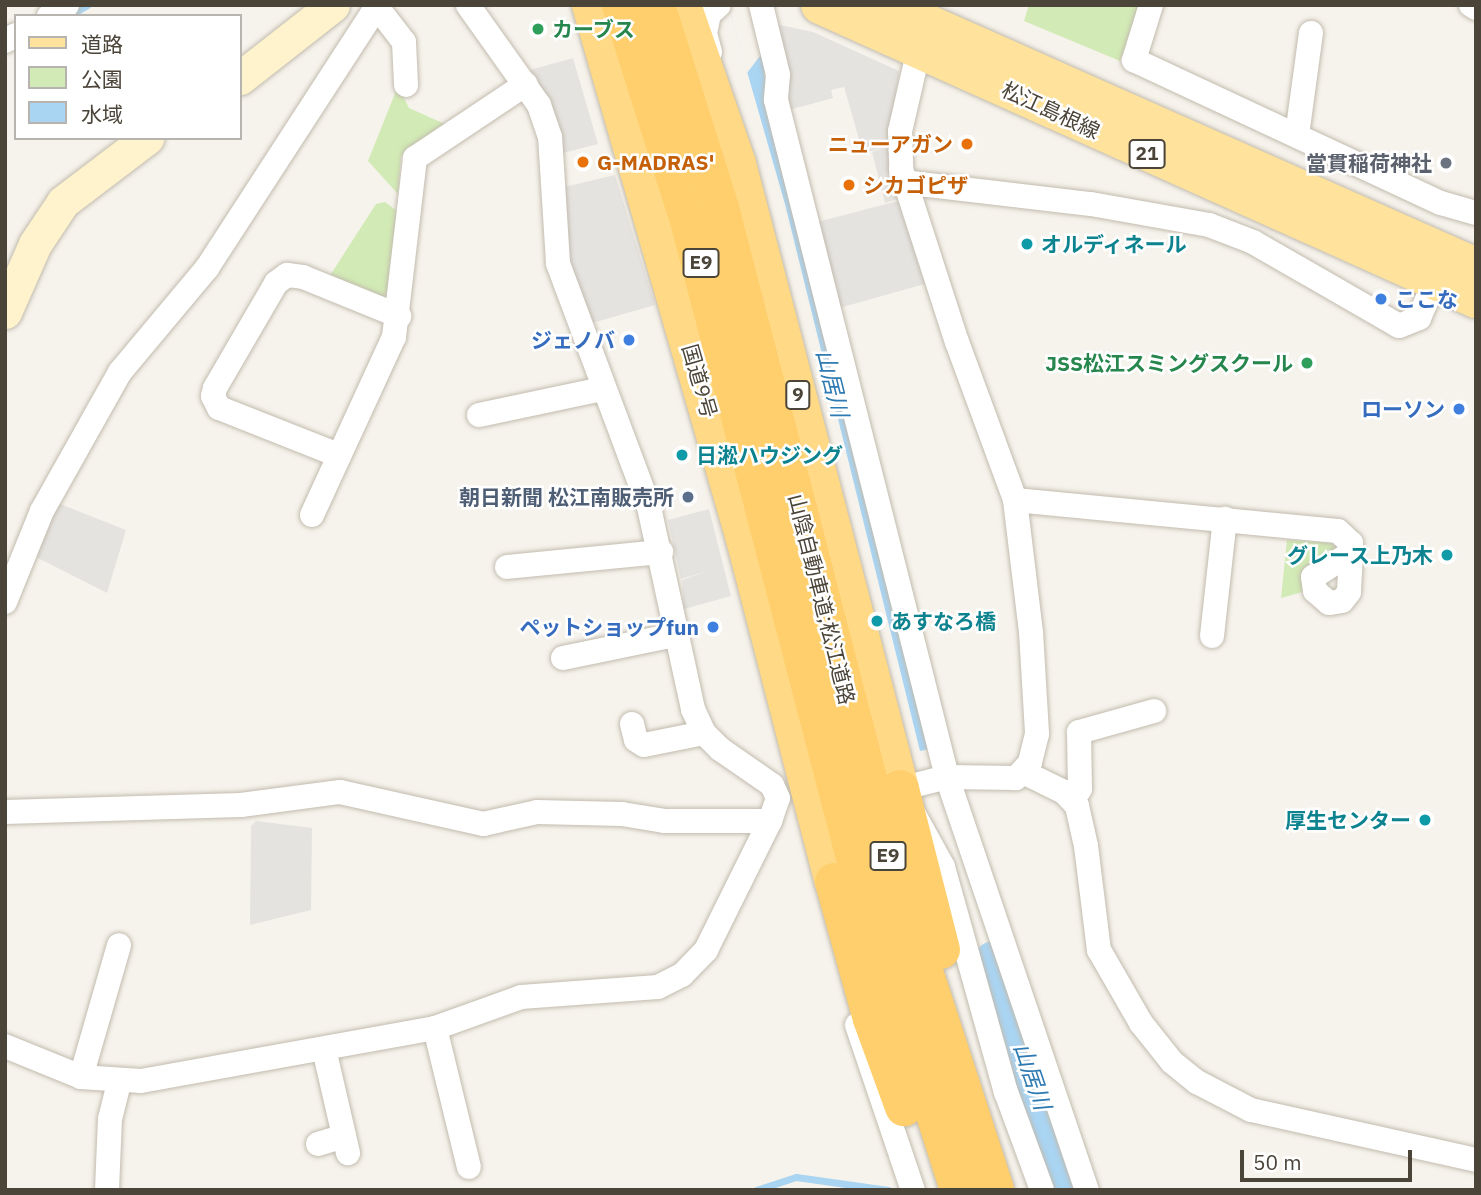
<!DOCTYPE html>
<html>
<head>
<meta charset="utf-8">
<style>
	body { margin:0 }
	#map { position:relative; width:1481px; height:1195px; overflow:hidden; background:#f6f3ec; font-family:"IBM Plex Sans","Noto Sans JP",sans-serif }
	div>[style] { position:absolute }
	.green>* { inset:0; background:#d2eab5 }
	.parking>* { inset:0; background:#e5e3e0 }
	.water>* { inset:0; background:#a9d4f2 }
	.pier>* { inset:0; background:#f6f3ec }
	.stream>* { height:7px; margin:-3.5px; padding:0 3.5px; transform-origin:3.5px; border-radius:3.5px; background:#a9d4f2 }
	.river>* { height:42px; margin:-21px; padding:0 21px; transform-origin:21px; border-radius:21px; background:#a9d4f2 }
	.roads { filter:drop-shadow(0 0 2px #c2bbae) drop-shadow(0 0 2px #c2bbae) }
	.minor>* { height:24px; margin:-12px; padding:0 12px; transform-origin:12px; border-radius:12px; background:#fff }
	.secondary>* { height:33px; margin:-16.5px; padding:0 16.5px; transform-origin:16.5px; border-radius:16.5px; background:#fff3cd }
	.primary>* { height:38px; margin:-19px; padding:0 19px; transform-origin:19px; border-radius:19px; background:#ffe39c }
	.trunk>* { height:38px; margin:-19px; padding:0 19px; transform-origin:19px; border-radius:19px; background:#ffd985 }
	.motorway>* { height:38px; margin:-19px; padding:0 19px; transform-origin:19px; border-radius:19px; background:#ffcf6e }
	.dots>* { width:19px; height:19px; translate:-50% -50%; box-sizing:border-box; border:4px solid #fff; border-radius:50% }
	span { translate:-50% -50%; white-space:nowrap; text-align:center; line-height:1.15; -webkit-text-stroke:5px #fff; paint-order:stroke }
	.shield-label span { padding:2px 5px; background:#fff; border:2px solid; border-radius:5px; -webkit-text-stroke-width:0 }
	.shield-label { font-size:19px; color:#4b4439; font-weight:700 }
	.leisure-label { font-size:21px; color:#27864d; font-weight:700 }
	.left { translate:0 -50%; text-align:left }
	.right { translate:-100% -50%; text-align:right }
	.street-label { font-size:21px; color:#4b4439 }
	.food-label { font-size:21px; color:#c56008; font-weight:700 }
	.worship-label { font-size:21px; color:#5b616d; font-weight:700 }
	.culture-label { font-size:21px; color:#0d838f; font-weight:700 }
	.shop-label { font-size:21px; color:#366cbe; font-weight:700 }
	.service-label { font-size:21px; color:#4e5e75; font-weight:700 }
	.water-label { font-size:23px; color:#2e7ab2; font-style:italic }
	.frame { position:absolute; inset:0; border:7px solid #4b4439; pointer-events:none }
	.legend { position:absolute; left:14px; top:14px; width:228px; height:126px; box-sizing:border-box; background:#fff; border:2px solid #b7b4b0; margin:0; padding:9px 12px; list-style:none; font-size:21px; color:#4b4439 }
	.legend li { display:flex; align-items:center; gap:14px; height:35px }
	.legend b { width:35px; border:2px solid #b7b4b0 }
	.scale { position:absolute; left:1240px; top:1150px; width:172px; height:32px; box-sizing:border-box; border:4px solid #4b4439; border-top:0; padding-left:9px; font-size:21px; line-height:24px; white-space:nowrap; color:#4b4439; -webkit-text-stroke:5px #fff; paint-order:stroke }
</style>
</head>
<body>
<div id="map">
	<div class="green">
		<div style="clip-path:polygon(1029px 5px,1142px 5px,1120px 61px,1024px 21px)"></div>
		<div style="clip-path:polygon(398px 86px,409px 108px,447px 125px,401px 156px,398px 194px,368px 161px)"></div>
		<div style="clip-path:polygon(385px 202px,397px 211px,390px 292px,382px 297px,329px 277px,376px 204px)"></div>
		<div style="clip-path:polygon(1287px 540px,1331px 543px,1337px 548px,1306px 591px,1281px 598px)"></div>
	</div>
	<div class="parking">
		<div style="clip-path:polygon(771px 23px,813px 32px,899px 71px,888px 147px,898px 199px,885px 203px,872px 152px,883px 148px,863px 153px,844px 87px,831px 90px,833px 98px,789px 110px,789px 79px)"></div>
		<div style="clip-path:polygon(573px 58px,598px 144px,563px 153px,548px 101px,530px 70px)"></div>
		<div style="clip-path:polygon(615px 175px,655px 305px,589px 324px,567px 250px,564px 187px)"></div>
		<div style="clip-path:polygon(898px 201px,925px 284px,839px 308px,817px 222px)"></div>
		<div style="clip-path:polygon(55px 502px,126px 530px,107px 593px,34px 556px)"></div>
		<div style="clip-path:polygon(709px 509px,731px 596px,684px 609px,682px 580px,708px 571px,681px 579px,668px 520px)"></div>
		<div style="clip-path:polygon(256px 821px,312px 828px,311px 910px,250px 925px,251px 826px)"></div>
	</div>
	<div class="water">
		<div style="clip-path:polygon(728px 5px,772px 70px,764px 73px,933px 748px,920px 751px,785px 204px)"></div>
	</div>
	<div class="pier">
		<div style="clip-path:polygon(728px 5px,754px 5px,766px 48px,747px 73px)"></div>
	</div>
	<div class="stream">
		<div style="left:70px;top:15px;width:20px;rotate:-30deg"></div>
		<div style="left:756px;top:1190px;width:42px;rotate:-18deg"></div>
		<div style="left:796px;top:1177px;width:93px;rotate:8deg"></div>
	</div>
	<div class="river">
		<div style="left:994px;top:962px;width:241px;rotate:71.1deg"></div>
	</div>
	<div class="roads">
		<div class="minor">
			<div style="left:761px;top:5px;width:72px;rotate:76.3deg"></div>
			<div style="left:778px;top:75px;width:25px;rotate:95deg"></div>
			<div style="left:776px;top:100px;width:698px;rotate:75.82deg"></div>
			<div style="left:947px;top:777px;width:49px;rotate:165.7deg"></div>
			<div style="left:900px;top:789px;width:89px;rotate:61.1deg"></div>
			<div style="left:943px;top:867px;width:234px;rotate:74.4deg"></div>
			<div style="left:1006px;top:1092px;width:104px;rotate:69.8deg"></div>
			<div style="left:1151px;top:5px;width:58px;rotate:107.2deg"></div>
			<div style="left:1134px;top:60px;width:339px;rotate:25deg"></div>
			<div style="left:1441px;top:203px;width:36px;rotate:16deg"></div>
			<div style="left:1471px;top:5px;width:6px;rotate:31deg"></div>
			<div style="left:377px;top:7px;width:44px;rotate:52.4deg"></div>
			<div style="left:404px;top:42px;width:43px;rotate:87.3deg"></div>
			<div style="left:49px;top:16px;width:21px;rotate:-31deg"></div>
			<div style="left:922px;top:36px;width:98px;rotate:103deg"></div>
			<div style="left:900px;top:131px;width:38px;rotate:88deg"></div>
			<div style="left:901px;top:169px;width:182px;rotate:72.1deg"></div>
			<div style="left:957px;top:342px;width:168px;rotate:69.8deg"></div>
			<div style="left:1015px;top:500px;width:133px;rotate:83.1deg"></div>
			<div style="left:1031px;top:632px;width:102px;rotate:86.6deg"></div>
			<div style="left:1037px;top:734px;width:30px;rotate:104deg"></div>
			<div style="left:1030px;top:763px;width:21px;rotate:133deg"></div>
			<div style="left:1016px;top:778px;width:69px;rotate:-179.2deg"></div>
			<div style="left:947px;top:777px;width:436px;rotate:71.3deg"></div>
			<div style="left:5px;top:41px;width:13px;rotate:-29deg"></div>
			<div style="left:710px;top:52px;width:20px;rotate:-105deg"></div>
			<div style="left:705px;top:33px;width:19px;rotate:-78deg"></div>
			<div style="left:709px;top:14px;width:13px;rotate:-42deg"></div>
			<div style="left:1297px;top:135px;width:103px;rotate:-82.2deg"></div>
			<div style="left:903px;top:182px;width:189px;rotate:6.7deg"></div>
			<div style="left:1091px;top:204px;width:120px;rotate:10.1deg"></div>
			<div style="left:1209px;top:225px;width:47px;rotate:21.1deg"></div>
			<div style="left:1253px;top:242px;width:168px;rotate:29.9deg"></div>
			<div style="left:1399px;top:326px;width:22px;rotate:-22deg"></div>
			<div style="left:1419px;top:318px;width:40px;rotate:-66.6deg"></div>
			<div style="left:479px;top:415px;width:126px;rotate:-11.9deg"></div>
			<div style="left:338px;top:455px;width:128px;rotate:-158.4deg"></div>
			<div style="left:219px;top:408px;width:13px;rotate:-117deg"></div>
			<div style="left:213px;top:396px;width:8px;rotate:-76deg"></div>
			<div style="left:215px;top:388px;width:121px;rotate:-59.8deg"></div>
			<div style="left:276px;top:283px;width:14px;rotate:-36deg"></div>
			<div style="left:287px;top:275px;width:16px;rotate:7deg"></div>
			<div style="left:303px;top:277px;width:104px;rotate:22.1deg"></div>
			<div style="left:1015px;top:500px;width:324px;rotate:5.5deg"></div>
			<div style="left:1338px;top:531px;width:18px;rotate:43deg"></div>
			<div style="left:1351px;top:543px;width:10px;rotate:90deg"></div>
			<div style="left:1351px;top:553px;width:39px;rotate:93deg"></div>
			<div style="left:1349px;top:592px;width:11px;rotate:128deg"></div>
			<div style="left:1342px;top:601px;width:13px;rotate:171deg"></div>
			<div style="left:1329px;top:603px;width:18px;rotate:-139deg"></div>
			<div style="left:1315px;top:591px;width:14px;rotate:-98deg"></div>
			<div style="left:1313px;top:577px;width:45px;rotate:-32.3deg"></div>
			<div style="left:312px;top:515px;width:196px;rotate:-65.3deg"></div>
			<div style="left:394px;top:337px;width:180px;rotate:-83.3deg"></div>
			<div style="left:415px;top:158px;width:133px;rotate:-33.7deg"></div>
			<div style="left:507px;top:567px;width:155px;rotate:-5.6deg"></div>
			<div style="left:5px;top:602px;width:98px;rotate:-67.9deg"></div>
			<div style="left:42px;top:511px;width:159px;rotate:-60.7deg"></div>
			<div style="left:120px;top:372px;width:136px;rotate:-50.1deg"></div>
			<div style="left:207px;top:268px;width:314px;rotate:-57deg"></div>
			<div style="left:1212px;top:636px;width:118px;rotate:-83.7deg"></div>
			<div style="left:563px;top:658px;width:114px;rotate:-11.6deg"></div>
			<div style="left:632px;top:724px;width:16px;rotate:76deg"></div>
			<div style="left:636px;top:740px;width:9px;rotate:32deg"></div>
			<div style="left:644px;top:745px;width:61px;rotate:-11.3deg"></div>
			<div style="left:1025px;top:773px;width:43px;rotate:26deg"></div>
			<div style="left:1064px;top:792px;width:19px;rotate:47deg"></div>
			<div style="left:1077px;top:806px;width:41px;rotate:77.3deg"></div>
			<div style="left:1086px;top:846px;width:105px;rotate:82.9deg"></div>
			<div style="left:1099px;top:950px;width:84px;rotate:60.1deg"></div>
			<div style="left:1141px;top:1023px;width:50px;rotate:51.5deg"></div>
			<div style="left:1172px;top:1062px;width:32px;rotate:39deg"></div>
			<div style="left:1197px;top:1082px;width:61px;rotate:27.4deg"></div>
			<div style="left:1251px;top:1110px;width:230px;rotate:12.5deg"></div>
			<div style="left:1073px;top:800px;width:13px;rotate:-58deg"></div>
			<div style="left:1080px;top:789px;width:57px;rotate:-91deg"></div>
			<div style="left:1079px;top:732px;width:78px;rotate:-15.6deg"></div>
			<div style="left:5px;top:812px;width:236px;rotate:-1.7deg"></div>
			<div style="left:241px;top:805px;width:100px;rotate:-7.5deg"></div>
			<div style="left:340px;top:792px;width:147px;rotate:12.6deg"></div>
			<div style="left:483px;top:824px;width:55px;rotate:-12.5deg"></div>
			<div style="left:537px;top:812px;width:85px;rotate:1.3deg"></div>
			<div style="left:622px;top:814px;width:44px;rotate:9.2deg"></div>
			<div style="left:665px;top:821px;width:105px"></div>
			<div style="left:770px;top:821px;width:24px;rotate:-71deg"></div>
			<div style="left:778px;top:798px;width:14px;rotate:-115deg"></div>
			<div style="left:772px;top:785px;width:63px;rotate:-145.3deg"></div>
			<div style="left:720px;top:749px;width:23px;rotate:-135deg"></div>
			<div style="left:704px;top:733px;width:26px;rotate:-115deg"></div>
			<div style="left:693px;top:709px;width:207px;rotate:-102.3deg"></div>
			<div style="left:649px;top:507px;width:260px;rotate:-110.5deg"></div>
			<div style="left:558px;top:263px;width:126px;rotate:-93.6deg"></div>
			<div style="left:550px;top:137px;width:34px;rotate:-109deg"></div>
			<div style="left:539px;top:105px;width:123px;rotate:-125.4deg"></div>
			<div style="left:857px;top:1025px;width:174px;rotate:71.3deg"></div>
			<div style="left:435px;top:1028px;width:143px;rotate:76.3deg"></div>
			<div style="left:5px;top:1046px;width:82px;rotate:22.2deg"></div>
			<div style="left:81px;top:1077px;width:60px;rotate:3.8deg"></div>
			<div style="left:141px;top:1081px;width:299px;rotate:-10.2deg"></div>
			<div style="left:435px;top:1028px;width:91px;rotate:-19.8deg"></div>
			<div style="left:521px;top:997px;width:137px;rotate:-4.2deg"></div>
			<div style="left:658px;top:987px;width:27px;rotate:-27deg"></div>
			<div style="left:682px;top:975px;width:35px;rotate:-46deg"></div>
			<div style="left:706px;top:950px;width:144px;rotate:-63.6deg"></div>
			<div style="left:324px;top:1049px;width:107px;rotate:77deg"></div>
			<div style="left:81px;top:1077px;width:137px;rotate:-73.9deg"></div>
			<div style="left:318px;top:1144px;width:27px;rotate:-17deg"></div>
			<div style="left:107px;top:1190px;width:71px;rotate:-87.6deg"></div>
			<div style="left:110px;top:1119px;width:37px;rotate:-76deg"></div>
		</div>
		<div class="secondary">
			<div style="left:240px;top:78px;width:118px;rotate:-38.1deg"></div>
			<div style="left:5px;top:312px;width:74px;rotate:-66.2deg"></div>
			<div style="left:35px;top:244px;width:50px;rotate:-56.3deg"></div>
			<div style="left:63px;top:202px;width:106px;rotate:-37.3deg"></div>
		</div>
		<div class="primary">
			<div style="left:820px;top:5px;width:719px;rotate:24.14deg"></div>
			<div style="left:886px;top:5px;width:646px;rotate:23.94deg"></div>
		</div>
		<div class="trunk">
			<div style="left:591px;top:5px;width:556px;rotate:73.91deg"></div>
			<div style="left:745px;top:539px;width:354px;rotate:75.5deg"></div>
			<div style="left:682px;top:5px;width:168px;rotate:70.9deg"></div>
			<div style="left:737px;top:164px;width:646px;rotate:75.38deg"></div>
		</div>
		<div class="motorway">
			<div style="left:621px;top:5px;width:222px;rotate:72.5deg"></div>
			<div style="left:688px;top:217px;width:698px;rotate:75.39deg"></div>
			<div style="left:864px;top:892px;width:313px;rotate:72.3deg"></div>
			<div style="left:656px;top:5px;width:213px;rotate:72.5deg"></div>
			<div style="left:720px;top:208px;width:693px;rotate:75.46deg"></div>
			<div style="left:894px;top:879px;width:327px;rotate:72deg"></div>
			<div style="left:900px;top:789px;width:166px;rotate:75.7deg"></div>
			<div style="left:834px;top:882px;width:142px;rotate:74.5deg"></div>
			<div style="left:872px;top:1019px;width:94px;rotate:70deg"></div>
		</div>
	</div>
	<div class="dots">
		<div style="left:538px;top:29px;background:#2e9e5b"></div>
		<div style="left:967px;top:144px;background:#e8710a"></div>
		<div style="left:583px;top:162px;background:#e8710a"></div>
		<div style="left:1446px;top:163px;background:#6b7280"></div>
		<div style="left:849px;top:185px;background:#e8710a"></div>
		<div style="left:1027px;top:244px;background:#0f9aa8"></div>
		<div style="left:1381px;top:299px;background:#3f7fe0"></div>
		<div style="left:629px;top:340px;background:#3f7fe0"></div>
		<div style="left:1307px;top:363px;background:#2e9e5b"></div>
		<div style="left:1459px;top:409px;background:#3f7fe0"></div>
		<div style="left:682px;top:455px;background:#0f9aa8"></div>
		<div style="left:688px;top:497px;background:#5c6f8a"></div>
		<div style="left:1447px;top:555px;background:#0f9aa8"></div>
		<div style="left:877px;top:621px;background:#0f9aa8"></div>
		<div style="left:713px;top:627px;background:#3f7fe0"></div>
		<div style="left:1425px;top:820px;background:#0f9aa8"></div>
	</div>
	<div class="shield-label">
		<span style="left:1147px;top:154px">21</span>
		<span style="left:701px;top:263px">E9</span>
		<span style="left:798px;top:395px">9</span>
		<span style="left:888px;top:856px">E9</span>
	</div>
	<div class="leisure-label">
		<span class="left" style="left:552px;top:29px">カーブス</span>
		<span class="right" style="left:1293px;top:363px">JSS松江スミングスクール</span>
	</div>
	<div class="street-label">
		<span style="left:1051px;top:110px;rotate:25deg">松江島根線</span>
		<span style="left:700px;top:381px;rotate:74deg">国道9号</span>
		<span style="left:822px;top:599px;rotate:76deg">山陰自動車道;松江道路</span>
	</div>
	<div class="food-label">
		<span class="right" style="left:953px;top:144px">ニューアガン</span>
		<span class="left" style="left:597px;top:162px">G-MADRAS'</span>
		<span class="left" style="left:863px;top:185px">シカゴピザ</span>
	</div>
	<div class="worship-label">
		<span class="right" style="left:1432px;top:163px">當貫稲荷神社</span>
	</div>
	<div class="culture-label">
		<span class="left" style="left:1041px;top:244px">オルディネール</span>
		<span class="left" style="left:696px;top:455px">日淞ハウジング</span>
		<span class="right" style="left:1433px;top:555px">グレース上乃木</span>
		<span class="left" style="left:891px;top:621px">あすなろ橋</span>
		<span class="right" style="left:1411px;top:820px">厚生センター</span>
	</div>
	<div class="shop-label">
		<span class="left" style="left:1395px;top:299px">ここな</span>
		<span class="right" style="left:615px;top:340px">ジェノバ</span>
		<span class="right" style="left:1445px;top:409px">ローソン</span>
		<span class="right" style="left:699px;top:627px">ペットショップfun</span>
	</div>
	<div class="service-label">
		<span class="right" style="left:674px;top:497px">朝日新聞 松江南販売所</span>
	</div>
	<div class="water-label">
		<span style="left:833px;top:383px;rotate:76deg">山居川</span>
		<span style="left:1033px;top:1076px;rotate:71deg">山居川</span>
	</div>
	<div class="frame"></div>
	<ul class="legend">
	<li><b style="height:9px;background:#ffe39c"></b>道路</li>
	<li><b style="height:19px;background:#d2eab5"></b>公園</li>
	<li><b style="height:19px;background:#a9d4f2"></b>水域</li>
	</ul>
	<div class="scale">50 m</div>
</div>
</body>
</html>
